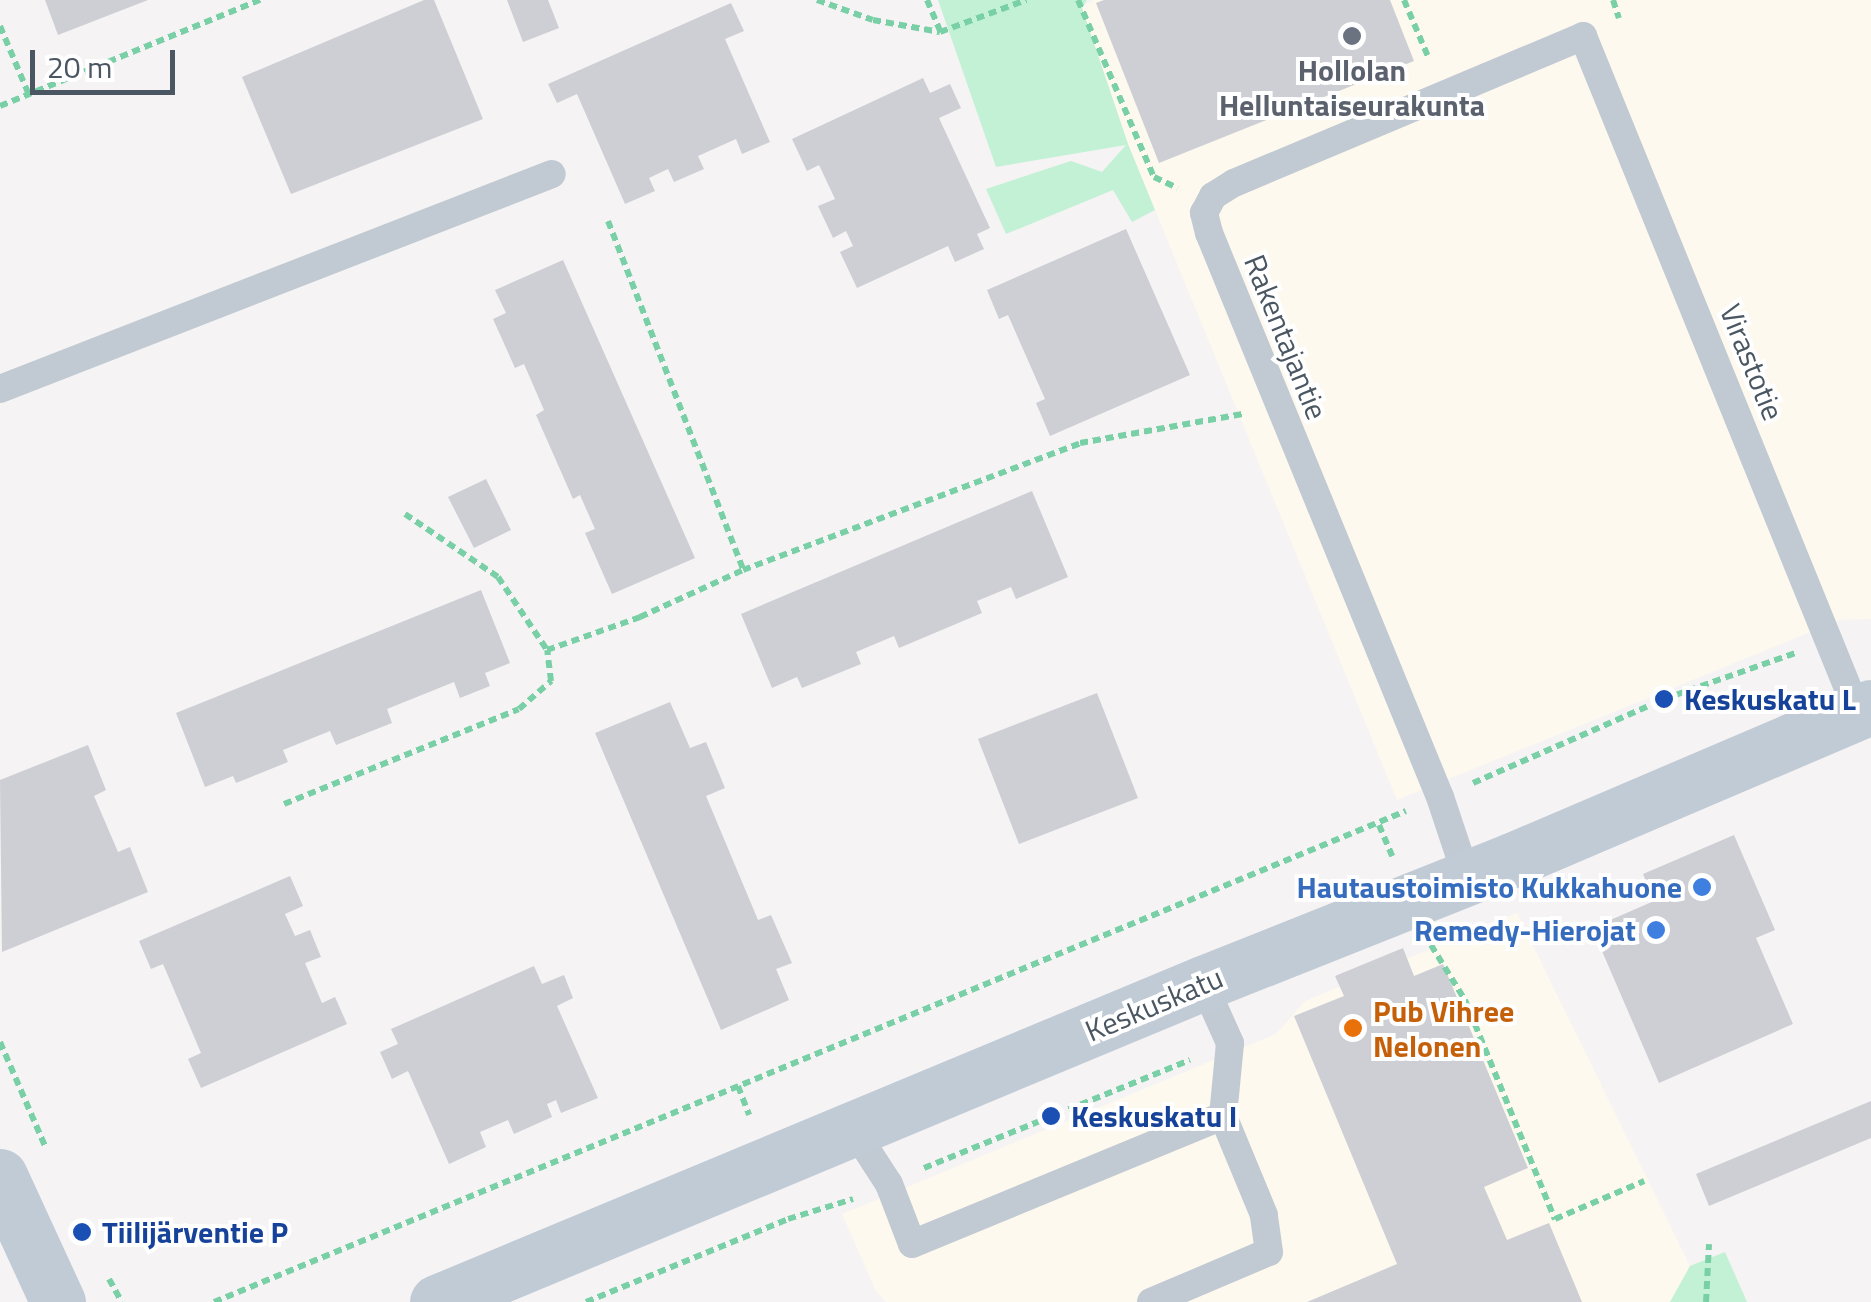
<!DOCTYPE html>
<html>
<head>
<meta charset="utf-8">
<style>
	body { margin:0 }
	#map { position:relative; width:1871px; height:1302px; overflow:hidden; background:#f5f3f3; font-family:"Titillium Web",sans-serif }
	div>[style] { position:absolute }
	.commercial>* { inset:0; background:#fdf9ef }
	.green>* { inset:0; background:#c3f1d5 }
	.building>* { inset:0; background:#cdcfd5 }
	.path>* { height:6px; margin-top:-3px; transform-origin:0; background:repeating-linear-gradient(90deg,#7ad0a6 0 8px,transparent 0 13px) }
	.service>* { height:28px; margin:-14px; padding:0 14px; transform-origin:14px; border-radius:14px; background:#c1cad2 }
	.secondary>* { height:55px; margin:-27.5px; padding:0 27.5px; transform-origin:27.5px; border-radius:27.5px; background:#c1cbd6 }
	.dots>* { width:28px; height:28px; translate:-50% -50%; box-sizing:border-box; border:5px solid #fff; border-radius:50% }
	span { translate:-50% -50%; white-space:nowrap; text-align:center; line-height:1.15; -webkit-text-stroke:8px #fff; paint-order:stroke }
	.worship-label { font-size:30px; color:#5b616d; font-weight:700 }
	.street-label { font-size:30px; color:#4a5661 }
	.transit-label { font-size:30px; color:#164399; font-weight:700 }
	.left { translate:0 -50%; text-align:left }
	.shop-label { font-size:30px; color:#366cbe; font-weight:700 }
	.right { translate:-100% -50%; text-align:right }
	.food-label { font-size:30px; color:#c56008; font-weight:700 }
	.scale { position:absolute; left:30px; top:50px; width:145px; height:45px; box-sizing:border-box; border:5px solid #4a5661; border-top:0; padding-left:12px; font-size:30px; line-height:35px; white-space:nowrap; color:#4a5661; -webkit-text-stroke:8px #fff; paint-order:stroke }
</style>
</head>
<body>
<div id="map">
	<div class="commercial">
		<div style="clip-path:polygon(1094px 0,1871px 0,1871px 619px,1840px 620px,1397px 800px,1128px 144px,1082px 7px)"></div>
		<div style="clip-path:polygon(1517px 913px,1690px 1266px,1670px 1302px,886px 1302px,876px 1291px,842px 1214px,1276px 1034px,1305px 1001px)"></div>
	</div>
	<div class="green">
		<div style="clip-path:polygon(938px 0,1087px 0,1082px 8px,1128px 144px,1155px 210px,1132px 222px,1113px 190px,1006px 234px,986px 189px,1071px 161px,1102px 172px,1126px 145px,996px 167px)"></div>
		<div style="clip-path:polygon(1725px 1252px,1747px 1302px,1670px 1302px,1690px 1266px)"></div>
	</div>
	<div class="building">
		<div style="clip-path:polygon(45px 0,148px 0,58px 35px)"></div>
		<div style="clip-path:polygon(424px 0,434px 0,483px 119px,291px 194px,242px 77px)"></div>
		<div style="clip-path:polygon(507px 0,548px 0,559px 28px,523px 42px)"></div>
		<div style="clip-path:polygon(1104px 0,1390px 0,1414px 61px,1159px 163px,1096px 3px)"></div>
		<div style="clip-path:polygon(731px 3px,744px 31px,725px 39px,770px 142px,742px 154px,736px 139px,698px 156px,704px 169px,674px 182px,668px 169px,649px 178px,655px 191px,625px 204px,577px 94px,557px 103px,548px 84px)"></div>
		<div style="clip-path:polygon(923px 78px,930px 93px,950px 84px,961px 108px,939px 118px,990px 228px,977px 234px,984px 249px,955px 262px,948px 246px,857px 288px,840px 252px,853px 246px,846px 231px,833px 238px,818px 206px,835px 199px,819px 165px,807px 171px,792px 139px)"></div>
		<div style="clip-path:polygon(1126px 229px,1190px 375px,1050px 436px,1036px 403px,1045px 399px,1008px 315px,999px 319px,987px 290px)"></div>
		<div style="clip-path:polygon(563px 260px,695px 558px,612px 594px,585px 533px,595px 529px,580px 495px,573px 499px,536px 415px,544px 410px,524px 364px,515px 368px,493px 319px,506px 313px,495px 290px)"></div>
		<div style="clip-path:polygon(486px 479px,511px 530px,474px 548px,448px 497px)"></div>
		<div style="clip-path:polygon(1032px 491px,1068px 577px,1016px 599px,1011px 587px,977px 601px,982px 613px,899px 648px,894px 636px,856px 652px,861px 664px,802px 688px,797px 677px,772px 688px,741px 614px)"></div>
		<div style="clip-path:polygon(481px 590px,510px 663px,485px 673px,490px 686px,460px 698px,454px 682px,387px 709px,392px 723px,336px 745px,330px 731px,283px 750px,288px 762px,236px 783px,233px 776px,205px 787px,176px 713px)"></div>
		<div style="clip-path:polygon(1097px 693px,1138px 798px,1019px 844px,978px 739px)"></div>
		<div style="clip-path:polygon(670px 702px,690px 748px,706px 742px,725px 788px,706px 796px,758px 920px,771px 915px,792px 963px,776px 969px,789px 1000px,721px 1030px,595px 733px)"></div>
		<div style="clip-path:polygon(88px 745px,106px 790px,94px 796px,118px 852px,130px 847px,148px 892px,2px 952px,0 780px)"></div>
		<div style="clip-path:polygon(1734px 835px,1775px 930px,1756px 938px,1793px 1024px,1659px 1083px,1592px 928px,1654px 901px,1643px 874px)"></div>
		<div style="clip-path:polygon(290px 876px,303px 906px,285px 914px,295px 936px,310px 930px,321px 957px,305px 963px,322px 1003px,335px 997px,347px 1024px,201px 1088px,188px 1059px,201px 1053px,163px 964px,151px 969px,139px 941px)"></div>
		<div style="clip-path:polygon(1403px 948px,1414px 976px,1443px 964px,1528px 1168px,1484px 1187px,1507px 1240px,1549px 1223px,1582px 1302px,1307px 1302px,1397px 1264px,1294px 1016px,1344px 996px,1335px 976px)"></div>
		<div style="clip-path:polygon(534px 966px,542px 984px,564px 975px,573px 998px,557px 1006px,598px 1098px,561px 1113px,556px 1100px,547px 1104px,552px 1117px,514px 1134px,508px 1120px,480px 1132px,486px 1147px,449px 1164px,408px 1071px,392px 1079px,380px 1052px,398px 1044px,391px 1029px)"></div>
		<div style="clip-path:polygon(1871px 1101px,1871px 1138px,1709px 1206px,1696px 1174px)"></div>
	</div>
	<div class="path">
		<div style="left:817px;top:0;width:59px;rotate:19.7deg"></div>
		<div style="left:873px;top:20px;width:68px;rotate:10.2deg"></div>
		<div style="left:940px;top:32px;width:92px;rotate:-20.4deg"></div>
		<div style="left:927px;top:0;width:34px;rotate:67deg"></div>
		<div style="left:1078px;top:0;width:193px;rotate:66.8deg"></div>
		<div style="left:1154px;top:177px;width:26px;rotate:25deg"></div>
		<div style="left:1404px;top:0;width:64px;rotate:67deg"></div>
		<div style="left:1613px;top:0;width:19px;rotate:72deg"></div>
		<div style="left:0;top:26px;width:75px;rotate:67.2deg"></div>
		<div style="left:0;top:106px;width:281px;rotate:-22.2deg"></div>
		<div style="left:608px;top:221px;width:373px;rotate:68.8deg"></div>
		<div style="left:405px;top:514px;width:112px;rotate:34.1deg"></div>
		<div style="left:498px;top:577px;width:88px;rotate:56.1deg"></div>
		<div style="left:547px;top:650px;width:99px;rotate:-19.5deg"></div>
		<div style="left:640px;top:617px;width:113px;rotate:-24.5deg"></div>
		<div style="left:743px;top:570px;width:360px;rotate:-20.6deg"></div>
		<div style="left:1080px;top:443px;width:165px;rotate:-10.1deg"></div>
		<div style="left:1473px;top:783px;width:209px;rotate:-23.7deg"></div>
		<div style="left:1664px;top:699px;width:139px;rotate:-19.3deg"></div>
		<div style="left:284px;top:804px;width:253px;rotate:-22deg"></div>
		<div style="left:519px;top:709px;width:43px;rotate:-41.2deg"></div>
		<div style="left:551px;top:681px;width:31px;rotate:-97deg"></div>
		<div style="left:1379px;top:825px;width:34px;rotate:67deg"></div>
		<div style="left:1431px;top:945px;width:65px;rotate:58.3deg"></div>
		<div style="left:1465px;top:1000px;width:237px;rotate:67.7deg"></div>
		<div style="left:1555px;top:1219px;width:97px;rotate:-23.1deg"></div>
		<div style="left:0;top:1042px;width:113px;rotate:66.6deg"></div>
		<div style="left:738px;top:1086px;width:31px;rotate:69deg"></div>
		<div style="left:924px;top:1168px;width:287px;rotate:-22.1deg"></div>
		<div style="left:109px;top:1279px;width:26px;rotate:61deg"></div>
		<div style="left:214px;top:1302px;width:1289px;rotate:-22.39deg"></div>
		<div style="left:586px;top:1302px;width:218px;rotate:-22.3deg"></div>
		<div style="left:788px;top:1219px;width:68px;rotate:-17.1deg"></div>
		<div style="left:1706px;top:1302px;width:58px;rotate:-87deg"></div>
	</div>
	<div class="service">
		<div style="left:0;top:389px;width:592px;rotate:-21.28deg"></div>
		<div style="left:1467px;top:878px;width:85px;rotate:-108.4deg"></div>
		<div style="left:1440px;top:797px;width:609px;rotate:-112.27deg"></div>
		<div style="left:1209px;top:233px;width:21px;rotate:-104deg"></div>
		<div style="left:1204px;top:213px;width:19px;rotate:-62deg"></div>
		<div style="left:1213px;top:196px;width:25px;rotate:-32deg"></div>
		<div style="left:1234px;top:183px;width:379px;rotate:-22.8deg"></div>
		<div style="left:1583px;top:36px;width:731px;rotate:67.89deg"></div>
		<div style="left:854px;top:1130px;width:64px;rotate:57.1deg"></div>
		<div style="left:889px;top:1184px;width:64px;rotate:69deg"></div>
		<div style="left:912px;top:1244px;width:336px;rotate:-22.4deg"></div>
		<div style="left:1223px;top:1116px;width:73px;rotate:-84.5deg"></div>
		<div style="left:1230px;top:1043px;width:66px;rotate:-114.2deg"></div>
		<div style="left:1151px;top:1302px;width:128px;rotate:-23deg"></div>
		<div style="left:1269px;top:1252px;width:37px;rotate:-98deg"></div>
		<div style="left:1264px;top:1215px;width:107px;rotate:-112.5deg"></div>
	</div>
	<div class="secondary">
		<div style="left:0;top:1176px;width:139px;rotate:65.3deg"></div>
		<div style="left:437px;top:1302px;width:830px;rotate:-22.61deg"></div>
		<div style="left:1203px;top:983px;width:333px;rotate:-21.7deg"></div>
		<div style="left:1512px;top:860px;width:390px;rotate:-23.1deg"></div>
	</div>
	<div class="dots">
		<div style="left:1352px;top:36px;background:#6b7280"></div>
		<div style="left:1664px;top:699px;background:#1a4fb4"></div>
		<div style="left:1702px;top:887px;background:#3f7fe0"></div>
		<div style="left:1656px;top:930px;background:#3f7fe0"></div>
		<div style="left:1353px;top:1028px;background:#e8710a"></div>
		<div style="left:1051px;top:1116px;background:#1a4fb4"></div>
		<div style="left:82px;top:1232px;background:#1a4fb4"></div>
	</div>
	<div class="worship-label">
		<span style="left:1352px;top:87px">Hollolan<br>Helluntaiseurakunta</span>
	</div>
	<div class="street-label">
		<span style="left:1286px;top:337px;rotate:68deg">Rakentajantie</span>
		<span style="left:1752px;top:362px;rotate:68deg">Virastotie</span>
		<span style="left:1154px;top:1004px;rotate:-23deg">Keskuskatu</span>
	</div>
	<div class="transit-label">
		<span class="left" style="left:1684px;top:699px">Keskuskatu L</span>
		<span class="left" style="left:1071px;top:1116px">Keskuskatu I</span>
		<span class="left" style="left:102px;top:1232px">Tiilijärventie P</span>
	</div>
	<div class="shop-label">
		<span class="right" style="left:1682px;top:887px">Hautaustoimisto Kukkahuone</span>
		<span class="right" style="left:1636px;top:930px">Remedy-Hierojat</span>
	</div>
	<div class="food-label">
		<span class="left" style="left:1373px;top:1028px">Pub Vihree<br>Nelonen</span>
	</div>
	<div class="scale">20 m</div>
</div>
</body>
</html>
